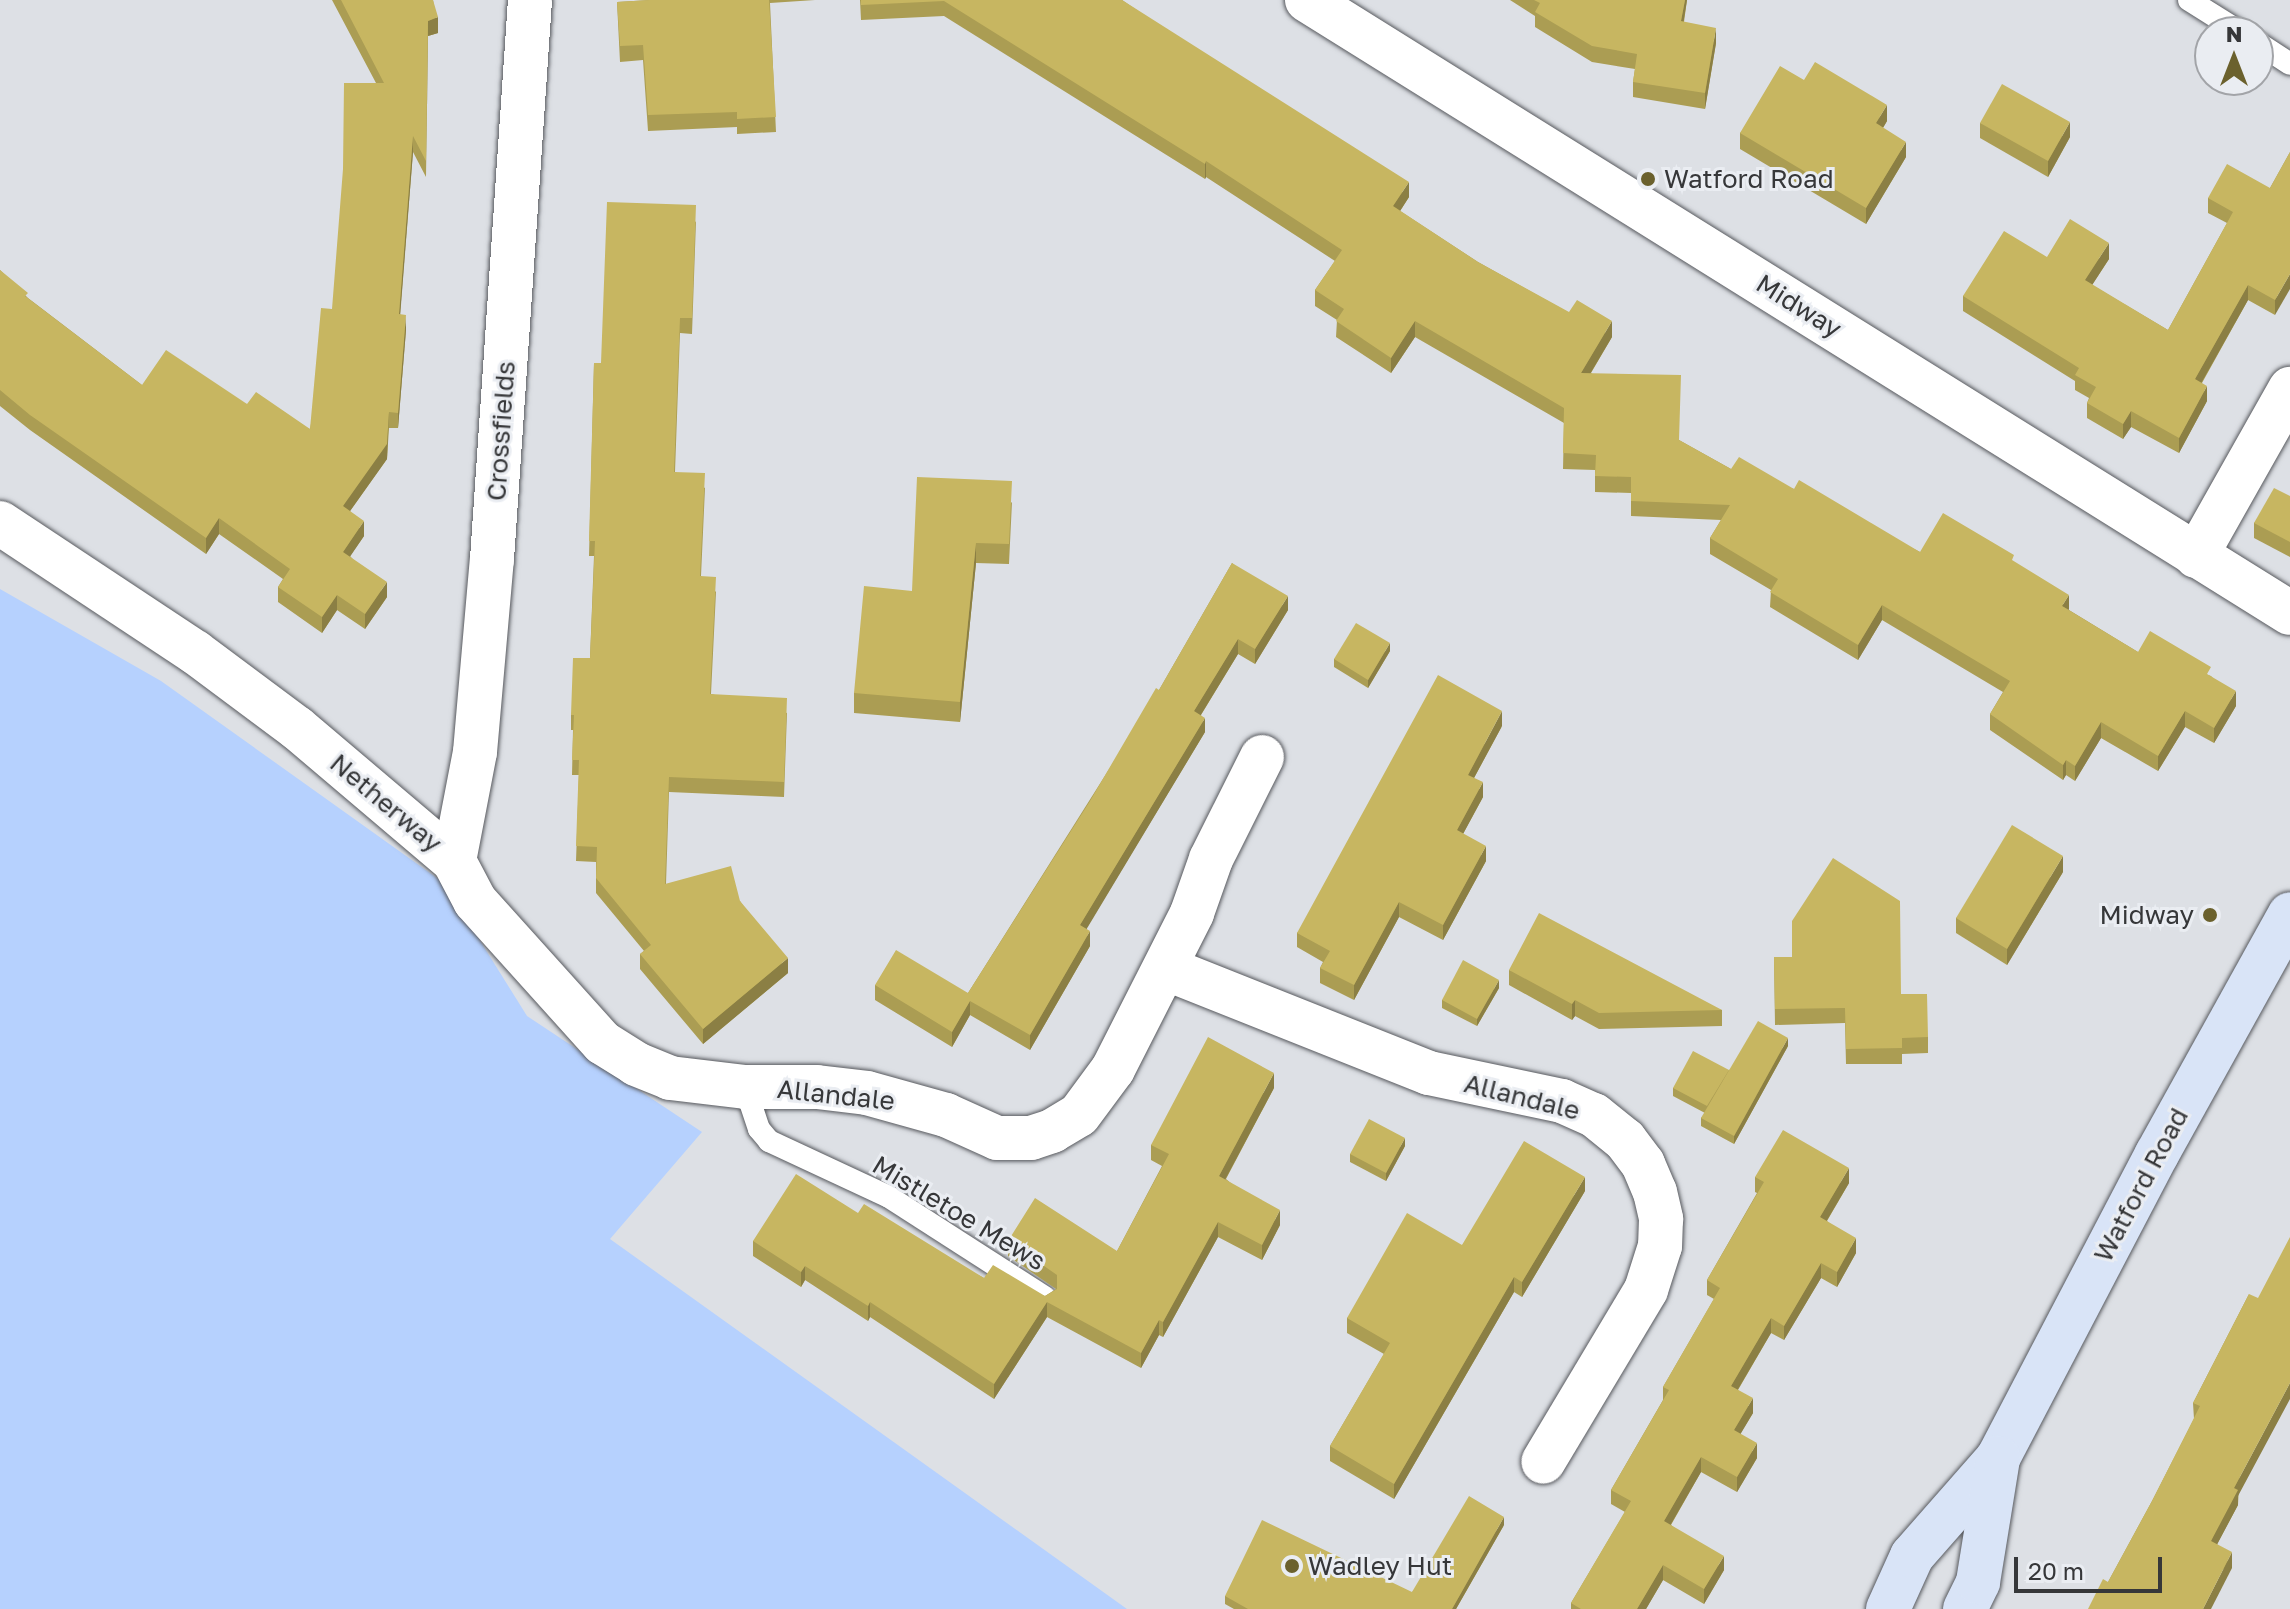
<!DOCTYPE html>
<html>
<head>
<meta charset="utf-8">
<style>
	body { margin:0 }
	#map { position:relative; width:2290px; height:1609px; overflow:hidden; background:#dde0e5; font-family:"Golos Text",sans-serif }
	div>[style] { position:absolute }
	.green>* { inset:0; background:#b6d1fe }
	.roads { filter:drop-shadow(0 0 2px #57595e) drop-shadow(0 0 2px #57595e) }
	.service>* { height:22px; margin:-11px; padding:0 11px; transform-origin:11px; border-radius:11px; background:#fff }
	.minor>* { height:44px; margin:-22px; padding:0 22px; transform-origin:22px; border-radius:22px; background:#fff }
	.secondary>* { height:44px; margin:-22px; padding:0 22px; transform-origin:22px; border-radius:22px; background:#d9e4f7 }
	.wall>* { inset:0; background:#ab9d53 }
	.shaded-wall>* { inset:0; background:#8b7f44 }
	.building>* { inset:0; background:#c7b661 }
	.dots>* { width:22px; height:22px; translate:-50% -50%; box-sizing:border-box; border:4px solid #eaedf2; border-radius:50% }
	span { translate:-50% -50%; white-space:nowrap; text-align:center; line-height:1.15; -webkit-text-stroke:6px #eaedf2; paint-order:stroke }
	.poi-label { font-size:26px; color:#363739 }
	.left { translate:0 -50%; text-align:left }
	.right { translate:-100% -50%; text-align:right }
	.street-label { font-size:26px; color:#363739 }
	.north { position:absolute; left:2194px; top:16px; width:80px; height:80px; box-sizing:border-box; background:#eaedf2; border:2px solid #a2a4a8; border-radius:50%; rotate:0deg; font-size:22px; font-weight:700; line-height:32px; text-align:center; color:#363739 }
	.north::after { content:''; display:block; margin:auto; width:28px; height:36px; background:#6b612d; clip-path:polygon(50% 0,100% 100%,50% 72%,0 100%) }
	.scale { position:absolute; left:2014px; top:1557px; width:148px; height:36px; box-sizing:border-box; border:4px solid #363739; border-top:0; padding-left:10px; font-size:24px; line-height:28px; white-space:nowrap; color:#363739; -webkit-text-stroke:6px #eaedf2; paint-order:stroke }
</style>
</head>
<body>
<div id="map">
	<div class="green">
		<div style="clip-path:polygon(0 589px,161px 681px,444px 883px,527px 1016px,702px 1132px,610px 1239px,1127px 1609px,0 1609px)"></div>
	</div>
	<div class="roads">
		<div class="service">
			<div style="left:2189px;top:0;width:60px;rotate:32.1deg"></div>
			<div style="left:2258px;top:43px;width:38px;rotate:33deg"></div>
			<div style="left:745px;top:1087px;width:44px;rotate:71.6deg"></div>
			<div style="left:759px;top:1129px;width:16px;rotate:50deg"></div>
			<div style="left:769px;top:1141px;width:132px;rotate:25deg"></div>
			<div style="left:889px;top:1197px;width:185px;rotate:32.7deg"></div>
		</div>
		<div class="minor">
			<div style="left:1307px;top:0;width:1158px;rotate:31.95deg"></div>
			<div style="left:0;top:523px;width:234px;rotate:33.5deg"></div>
			<div style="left:195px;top:652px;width:127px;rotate:36.7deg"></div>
			<div style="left:297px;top:728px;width:206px;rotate:40.3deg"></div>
			<div style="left:454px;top:861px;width:45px;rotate:62.3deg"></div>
			<div style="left:475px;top:901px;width:191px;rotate:48deg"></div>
			<div style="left:603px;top:1043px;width:39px;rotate:32deg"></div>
			<div style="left:636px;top:1064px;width:37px;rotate:22deg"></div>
			<div style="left:670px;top:1078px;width:76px;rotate:6.8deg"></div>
			<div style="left:745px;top:1087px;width:72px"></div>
			<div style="left:817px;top:1087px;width:50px;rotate:6.8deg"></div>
			<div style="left:867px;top:1093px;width:82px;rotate:15.6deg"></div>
			<div style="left:946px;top:1115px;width:56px;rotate:24.3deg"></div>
			<div style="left:997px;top:1138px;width:34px"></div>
			<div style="left:1031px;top:1138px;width:22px;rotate:-18deg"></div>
			<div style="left:1052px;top:1131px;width:31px;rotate:-31deg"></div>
			<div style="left:1079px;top:1115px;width:57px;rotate:-53.5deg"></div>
			<div style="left:1113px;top:1069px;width:175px;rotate:-63.1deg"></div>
			<div style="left:1192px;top:913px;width:57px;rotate:-70.6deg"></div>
			<div style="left:1211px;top:859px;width:114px;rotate:-63.4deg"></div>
			<div style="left:2196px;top:556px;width:192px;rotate:-60.6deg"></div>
			<div style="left:454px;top:861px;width:111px;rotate:-79.1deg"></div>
			<div style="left:475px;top:752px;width:194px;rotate:-85deg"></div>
			<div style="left:492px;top:559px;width:560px;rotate:-86.11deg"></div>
			<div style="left:1165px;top:968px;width:284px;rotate:21.7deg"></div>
			<div style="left:1429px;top:1073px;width:136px;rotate:11.9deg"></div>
			<div style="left:1562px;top:1101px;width:35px;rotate:24deg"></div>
			<div style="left:1594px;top:1115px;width:40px;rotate:39deg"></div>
			<div style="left:1625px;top:1140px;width:30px;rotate:53deg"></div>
			<div style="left:1643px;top:1164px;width:30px;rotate:67deg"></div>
			<div style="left:1655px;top:1192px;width:28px;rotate:77deg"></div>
			<div style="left:1661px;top:1219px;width:27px;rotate:92deg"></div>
			<div style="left:1660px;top:1246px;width:46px;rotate:107.7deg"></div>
			<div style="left:1646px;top:1290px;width:200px;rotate:120.9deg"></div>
		</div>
		<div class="secondary">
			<div style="left:1888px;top:1609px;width:58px;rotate:-65.6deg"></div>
			<div style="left:1912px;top:1556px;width:130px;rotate:-48.7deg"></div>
			<div style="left:1998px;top:1458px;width:343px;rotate:-62.4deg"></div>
			<div style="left:2157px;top:1154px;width:274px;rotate:-61deg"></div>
			<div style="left:1965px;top:1609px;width:30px;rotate:-64deg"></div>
			<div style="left:1978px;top:1582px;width:126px;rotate:-80.8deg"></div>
		</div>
	</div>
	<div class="wall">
		<div style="clip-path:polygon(332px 0,433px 0,438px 33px,428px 36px,426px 177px,413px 152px,400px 314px,406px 330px,398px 428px,389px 428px,387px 459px,350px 511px,364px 536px,350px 556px,387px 597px,365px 629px,337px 610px,322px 633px,278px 602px,278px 587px,283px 579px,219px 534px,206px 554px,30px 430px,0 406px,0 270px,28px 298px,142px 385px,247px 404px,310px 429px,376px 83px)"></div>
		<div style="clip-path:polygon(650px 0,815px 0,770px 3px,776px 132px,737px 134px,737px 127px,648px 131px,643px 60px,620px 62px,617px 2px)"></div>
		<div style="clip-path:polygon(860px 0,1122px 0,1409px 197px,1400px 211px,1478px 262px,1612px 337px,1591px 373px,1679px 440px,1731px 469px,1794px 489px,1920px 552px,2014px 562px,2069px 610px,2138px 652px,2211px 676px,2236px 706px,2214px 743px,2185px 727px,2158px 771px,2101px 738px,2075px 781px,2066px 775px,2063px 780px,1990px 730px,1990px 714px,2003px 692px,1882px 620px,1858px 660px,1770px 607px,1771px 590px,1710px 554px,1710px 538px,1721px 520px,1631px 516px,1631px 493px,1595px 492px,1595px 470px,1563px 469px,1564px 423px,1415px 337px,1391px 373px,1336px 337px,1337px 320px,1315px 306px,1315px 290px,1335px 261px,1206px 177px,1205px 179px,944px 16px,861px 20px)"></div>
		<div style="clip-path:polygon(1510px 0,1687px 0,1684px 22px,1716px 43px,1705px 109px,1633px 97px,1633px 82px,1635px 69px,1592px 62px,1535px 27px,1535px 16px)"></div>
		<div style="clip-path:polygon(1804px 80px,1887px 121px,1883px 128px,1906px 157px,1866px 224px,1740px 149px,1740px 133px)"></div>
		<div style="clip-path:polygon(1980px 123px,2070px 137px,2048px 177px,1980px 138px)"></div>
		<div style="clip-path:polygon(2290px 152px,2275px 315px,2248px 300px,2202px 383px,2207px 401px,2179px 453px,2131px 427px,2123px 439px,2087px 418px,2087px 403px,2089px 398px,2075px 390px,2075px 381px,1963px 311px,1963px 296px,2047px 257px,2109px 259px,2092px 285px,2168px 330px,2227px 223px,2208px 213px,2208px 198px,2270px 188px)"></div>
		<div style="clip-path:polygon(696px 221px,692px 334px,680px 333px,675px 472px,705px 488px,701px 576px,716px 592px,711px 694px,787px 713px,784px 797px,669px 792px,666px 884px,740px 901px,788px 973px,703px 1044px,640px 969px,640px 954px,644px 951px,596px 893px,596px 862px,576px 861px,579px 775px,572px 775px,573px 730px,571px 730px,571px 715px,590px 658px,594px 556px,589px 556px,594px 363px,601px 363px)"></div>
		<div style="clip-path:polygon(2290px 496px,2290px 557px,2254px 538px,2254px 523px)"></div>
		<div style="clip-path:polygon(1012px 502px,1009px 564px,976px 563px,960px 722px,854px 713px,854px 693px,912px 591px)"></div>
		<div style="clip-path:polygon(1232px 563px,1288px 610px,1255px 664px,1238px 654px,1201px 715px,1205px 732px,1086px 929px,1090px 946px,1030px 1050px,970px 1015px,952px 1047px,875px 1000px,875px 985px,968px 993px,1159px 690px)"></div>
		<div style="clip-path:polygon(1390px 651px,1368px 688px,1334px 667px,1334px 659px)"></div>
		<div style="clip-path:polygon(1502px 726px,1474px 778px,1483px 797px,1463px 834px,1486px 861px,1443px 940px,1399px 917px,1354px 1000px,1320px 983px,1320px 968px,1323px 962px,1297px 947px,1297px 933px)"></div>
		<div style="clip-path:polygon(2063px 872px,2007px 965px,1956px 933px,1956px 918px)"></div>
		<div style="clip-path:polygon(1774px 957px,1901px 994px,1928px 1037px,1928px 1053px,1902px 1054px,1902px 1064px,1846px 1064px,1845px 1023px,1775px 1025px)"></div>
		<div style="clip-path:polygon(1509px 970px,1722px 1010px,1722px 1026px,1599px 1029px,1575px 1016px,1572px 1020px,1509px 985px)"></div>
		<div style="clip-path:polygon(1499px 988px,1477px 1026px,1442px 1008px,1442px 1000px)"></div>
		<div style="clip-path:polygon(1788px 1046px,1734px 1144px,1701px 1126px,1701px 1118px,1705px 1113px,1673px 1096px,1673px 1088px,1729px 1070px)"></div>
		<div style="clip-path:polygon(1274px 1088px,1226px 1179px,1280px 1225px,1262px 1260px,1218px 1237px,1163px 1337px,1159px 1335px,1141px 1368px,1047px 1317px,994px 1399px,870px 1317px,868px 1321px,805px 1280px,801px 1287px,753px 1256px,753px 1241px,858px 1213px,984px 1278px,1045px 1296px,1056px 1289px,1008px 1256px,1008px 1241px,1117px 1251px,1162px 1166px,1151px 1160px,1151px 1145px)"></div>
		<div style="clip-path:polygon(1405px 1146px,1386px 1181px,1350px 1162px,1350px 1154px)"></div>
		<div style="clip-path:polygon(1755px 1177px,1849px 1183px,1827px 1221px,1856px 1253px,1837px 1287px,1821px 1278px,1784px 1340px,1771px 1333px,1738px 1390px,1753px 1413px,1740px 1434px,1757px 1458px,1737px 1492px,1701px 1472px,1671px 1525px,1724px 1570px,1704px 1604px,1663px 1580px,1646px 1609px,1571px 1609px,1571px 1603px,1625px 1512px,1611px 1504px,1611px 1490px,1663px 1400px,1663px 1387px,1714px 1299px,1707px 1295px,1707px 1280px,1757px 1193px,1755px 1192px)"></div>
		<div style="clip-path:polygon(1585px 1191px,1522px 1297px,1514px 1292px,1394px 1499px,1330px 1461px,1330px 1446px,1384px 1354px,1347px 1333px,1347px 1318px,1462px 1245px)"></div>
		<div style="clip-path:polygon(2249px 1294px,2238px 1505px,2217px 1544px,2232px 1568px,2108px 1582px,2152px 1501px,2194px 1419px,2193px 1403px)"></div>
		<div style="clip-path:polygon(1504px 1525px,1456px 1609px,1234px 1609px,1225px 1604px,1225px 1596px,1412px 1592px)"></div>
	</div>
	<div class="shaded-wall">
		<div style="clip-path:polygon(1685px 0,1687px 0,1681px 37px,1681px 21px)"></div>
		<div style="clip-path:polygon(438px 17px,438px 33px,428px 36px,426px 177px,428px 21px)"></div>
		<div style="clip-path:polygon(1716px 28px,1716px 43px,1705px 109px,1705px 93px)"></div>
		<div style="clip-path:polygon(1887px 105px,1887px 121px,1876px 139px,1876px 123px)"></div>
		<div style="clip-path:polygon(2070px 122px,2070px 137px,2048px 177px,2048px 161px)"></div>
		<div style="clip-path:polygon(413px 136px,413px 152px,399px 330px,399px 314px)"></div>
		<div style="clip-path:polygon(1906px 142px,1906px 157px,1866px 224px,1866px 208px)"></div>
		<div style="clip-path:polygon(1206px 161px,1206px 177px,1205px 179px,1205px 164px)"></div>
		<div style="clip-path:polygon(1409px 182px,1409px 197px,1393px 222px,1393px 206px)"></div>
		<div style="clip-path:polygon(2109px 243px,2109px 259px,2085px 296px,2085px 280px)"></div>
		<div style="clip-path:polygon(2290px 274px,2290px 289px,2275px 315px,2275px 300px)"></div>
		<div style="clip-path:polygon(2248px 285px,2248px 300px,2195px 394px,2195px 379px)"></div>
		<div style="clip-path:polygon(406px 315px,406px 330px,398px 428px,398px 413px)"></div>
		<div style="clip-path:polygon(1415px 321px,1415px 337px,1391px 373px,1391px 358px)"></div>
		<div style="clip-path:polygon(1612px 321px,1612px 337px,1581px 389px,1581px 373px)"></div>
		<div style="clip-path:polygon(2207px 386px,2207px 401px,2179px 453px,2179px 438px)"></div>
		<div style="clip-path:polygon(2131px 411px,2131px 427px,2123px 439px,2123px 424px)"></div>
		<div style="clip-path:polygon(389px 412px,387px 459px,343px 521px,343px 506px)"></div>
		<div style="clip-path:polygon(219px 518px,219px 534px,206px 554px,206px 538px)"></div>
		<div style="clip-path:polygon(364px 521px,364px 536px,343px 567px,343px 552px)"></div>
		<div style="clip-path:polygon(976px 543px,976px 563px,960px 722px,960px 702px)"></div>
		<div style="clip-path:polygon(387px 582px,387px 597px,365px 629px,365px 614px)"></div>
		<div style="clip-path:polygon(337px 595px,337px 610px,322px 633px,322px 617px)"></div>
		<div style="clip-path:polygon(2069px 595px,2069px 610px,2062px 606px)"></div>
		<div style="clip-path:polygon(1288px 596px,1288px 610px,1255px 664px,1255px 649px)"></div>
		<div style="clip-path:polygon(1882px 605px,1882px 620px,1858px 660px,1858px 645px)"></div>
		<div style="clip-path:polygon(1238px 639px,1238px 654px,1194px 726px,1194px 711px)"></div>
		<div style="clip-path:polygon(1390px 643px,1390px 651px,1368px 688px,1368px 680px)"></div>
		<div style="clip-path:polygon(2236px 691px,2236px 706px,2214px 743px,2214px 728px)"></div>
		<div style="clip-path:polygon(1502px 711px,1502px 726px,1468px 789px,1468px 775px)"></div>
		<div style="clip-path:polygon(2185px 711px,2185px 727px,2158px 771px,2158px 756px)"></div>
		<div style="clip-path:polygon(1205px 718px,1205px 732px,1080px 940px,1080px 925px)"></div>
		<div style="clip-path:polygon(2101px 722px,2101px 738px,2075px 781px,2075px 766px)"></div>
		<div style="clip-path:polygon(2066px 760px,2066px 775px,2063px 780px,2063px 765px)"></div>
		<div style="clip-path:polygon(1483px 782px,1483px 797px,1457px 845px,1457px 830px)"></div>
		<div style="clip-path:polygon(1486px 846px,1486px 861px,1443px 940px,1443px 925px)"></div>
		<div style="clip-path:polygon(2063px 856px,2063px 872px,2007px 965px,2007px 949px)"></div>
		<div style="clip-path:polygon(1399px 902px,1399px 917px,1354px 1000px,1354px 985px)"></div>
		<div style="clip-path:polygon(1090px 931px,1090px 946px,1030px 1050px,1030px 1035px)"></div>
		<div style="clip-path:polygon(788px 958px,788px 973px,703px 1044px,703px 1029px)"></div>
		<div style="clip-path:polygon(1499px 980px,1499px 988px,1477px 1026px,1477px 1019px)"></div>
		<div style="clip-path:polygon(1575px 1000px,1575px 1016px,1572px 1020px,1572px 1004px)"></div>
		<div style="clip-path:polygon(970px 1001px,970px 1015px,952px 1047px,952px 1032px)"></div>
		<div style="clip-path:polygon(1788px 1038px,1788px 1046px,1734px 1144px,1734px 1136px)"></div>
		<div style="clip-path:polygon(1274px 1073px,1274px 1088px,1219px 1191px,1219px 1176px)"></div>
		<div style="clip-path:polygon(1405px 1138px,1405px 1146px,1386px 1181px,1386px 1173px)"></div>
		<div style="clip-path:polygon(1849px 1168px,1849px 1183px,1820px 1232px,1820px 1217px)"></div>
		<div style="clip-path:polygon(1585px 1177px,1585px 1191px,1522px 1297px,1522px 1282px)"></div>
		<div style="clip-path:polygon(1280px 1210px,1280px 1225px,1262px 1260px,1262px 1245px)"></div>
		<div style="clip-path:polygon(1218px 1222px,1218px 1237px,1163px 1337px,1163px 1322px)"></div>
		<div style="clip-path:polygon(1856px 1238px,1856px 1253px,1837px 1287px,1837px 1272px)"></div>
		<div style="clip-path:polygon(1821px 1263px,1821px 1278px,1784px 1340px,1784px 1326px)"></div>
		<div style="clip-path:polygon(805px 1266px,805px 1280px,801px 1287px,801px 1272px)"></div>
		<div style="clip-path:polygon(1514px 1277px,1514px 1292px,1394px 1499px,1394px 1484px)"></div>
		<div style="clip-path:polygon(870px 1302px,870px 1317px,868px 1321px,868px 1306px)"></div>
		<div style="clip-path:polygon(1047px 1302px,1047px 1317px,994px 1399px,994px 1384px)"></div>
		<div style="clip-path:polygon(1771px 1318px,1771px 1333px,1731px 1401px,1731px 1386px)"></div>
		<div style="clip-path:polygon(1159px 1320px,1159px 1335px,1141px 1368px,1141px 1353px)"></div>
		<div style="clip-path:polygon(2290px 1383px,2290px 1399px,2238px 1496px,2238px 1505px,2211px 1556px,2211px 1541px,2234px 1488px)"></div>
		<div style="clip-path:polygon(1753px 1398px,1753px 1413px,1734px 1445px,1734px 1430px)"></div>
		<div style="clip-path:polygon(1757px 1443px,1757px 1458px,1737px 1492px,1737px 1477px)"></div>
		<div style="clip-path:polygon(1701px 1457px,1701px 1472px,1664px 1536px,1664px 1521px)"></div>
		<div style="clip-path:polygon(1504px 1517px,1504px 1525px,1456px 1609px,1452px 1609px)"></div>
		<div style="clip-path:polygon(2232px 1552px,2232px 1568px,2211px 1609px,2203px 1609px)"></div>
		<div style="clip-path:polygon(1724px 1556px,1724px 1570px,1704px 1604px,1704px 1589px)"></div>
		<div style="clip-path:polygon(1663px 1565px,1663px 1580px,1646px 1609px,1637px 1609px)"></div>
	</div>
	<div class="building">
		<div style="clip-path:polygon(341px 0,433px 0,438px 17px,428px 21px,426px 161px,413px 136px,399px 314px,406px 315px,398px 413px,389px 412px,387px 444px,343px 506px,364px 521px,343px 552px,387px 582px,365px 614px,337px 595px,322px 617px,278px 587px,290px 569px,219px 518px,206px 538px,30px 415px,0 390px,0 270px,28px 293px,25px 296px,142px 385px,166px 350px,247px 404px,256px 392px,310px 429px,321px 308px,332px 309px,343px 169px,344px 83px,384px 83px)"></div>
		<div style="clip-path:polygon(650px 0,769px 0,776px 117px,737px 119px,737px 112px,648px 115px,643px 45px,620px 46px,617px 2px)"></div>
		<div style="clip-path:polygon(861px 0,1122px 0,1409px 182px,1393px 206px,1478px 262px,1569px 312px,1577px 300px,1612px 321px,1581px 373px,1681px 375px,1679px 440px,1731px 469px,1739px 457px,1794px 489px,1799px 480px,1920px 552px,1943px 513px,2014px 555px,2012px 560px,2069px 595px,2062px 606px,2138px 652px,2150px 631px,2211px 667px,2207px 674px,2236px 691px,2214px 728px,2185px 711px,2158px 756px,2101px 722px,2075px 766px,2066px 760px,2063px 765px,1990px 714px,2010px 681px,1882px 605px,1858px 645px,1770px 592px,1778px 579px,1710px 538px,1730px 505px,1631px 501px,1631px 477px,1595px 476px,1596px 455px,1563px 453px,1564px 408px,1415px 321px,1391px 358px,1336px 321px,1344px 309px,1315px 290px,1342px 250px,1206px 161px,1205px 164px,944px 1px,861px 5px)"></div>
		<div style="clip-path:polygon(1534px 0,1685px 0,1681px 21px,1716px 28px,1705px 93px,1633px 82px,1637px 54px,1592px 46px,1535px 12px,1540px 3px)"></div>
		<div style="clip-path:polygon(1815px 62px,1887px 105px,1876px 123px,1906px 142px,1866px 208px,1740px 133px,1780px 66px,1804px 80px)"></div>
		<div style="clip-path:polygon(2002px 84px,2070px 122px,2048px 161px,1980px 123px)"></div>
		<div style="clip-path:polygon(2290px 152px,2290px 274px,2275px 300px,2248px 285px,2195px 379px,2207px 386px,2179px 438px,2131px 411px,2123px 424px,2087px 403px,2096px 387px,2075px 375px,2079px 368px,1963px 296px,2004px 231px,2047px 257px,2070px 219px,2109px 243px,2085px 280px,2168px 330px,2233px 212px,2208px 198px,2227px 164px,2270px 188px)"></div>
		<div style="clip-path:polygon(607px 202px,696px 205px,692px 318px,680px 318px,674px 472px,705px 473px,700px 576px,716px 577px,710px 694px,787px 698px,784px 782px,669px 777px,665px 884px,731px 866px,740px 901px,788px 958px,703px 1029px,640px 954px,651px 945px,596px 878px,597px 847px,576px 846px,579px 760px,572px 760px,574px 715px,571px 715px,573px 658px,590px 658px,595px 541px,589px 541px,594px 363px,601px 363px)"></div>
		<div style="clip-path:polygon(917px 477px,1012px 481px,1009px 544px,976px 543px,960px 702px,854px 693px,864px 586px,912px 591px)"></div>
		<div style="clip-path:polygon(2274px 488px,2290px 496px,2290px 542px,2254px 523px)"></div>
		<div style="clip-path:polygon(1232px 563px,1288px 596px,1255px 649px,1238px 639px,1194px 711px,1205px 718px,1080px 925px,1090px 931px,1030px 1035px,970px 1001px,952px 1032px,875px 985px,896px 950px,968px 993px,1090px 801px,1156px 688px,1159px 690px)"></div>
		<div style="clip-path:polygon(1356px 623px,1390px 643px,1368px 680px,1334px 659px)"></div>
		<div style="clip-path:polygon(1438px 675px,1502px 711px,1468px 775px,1483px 782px,1457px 830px,1486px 846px,1443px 925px,1399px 902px,1354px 985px,1320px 968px,1330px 951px,1297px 933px)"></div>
		<div style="clip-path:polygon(2012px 825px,2063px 856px,2007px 949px,1956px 918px)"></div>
		<div style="clip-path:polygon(1833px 858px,1900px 901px,1901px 994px,1927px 994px,1928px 1037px,1902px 1038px,1902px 1048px,1846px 1049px,1845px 1008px,1775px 1009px,1774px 957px,1792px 957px,1792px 921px)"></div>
		<div style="clip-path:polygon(1539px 913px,1722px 1010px,1599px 1013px,1575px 1000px,1572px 1004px,1509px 970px)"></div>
		<div style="clip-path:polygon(1463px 960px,1499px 980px,1477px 1019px,1442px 1000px)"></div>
		<div style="clip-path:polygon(1758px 1021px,1788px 1038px,1734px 1136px,1701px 1118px)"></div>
		<div style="clip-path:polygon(1208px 1037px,1274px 1073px,1219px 1176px,1280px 1210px,1262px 1245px,1218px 1222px,1163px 1322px,1159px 1320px,1141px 1353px,1047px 1302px,994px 1384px,870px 1302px,868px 1306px,805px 1266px,801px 1272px,753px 1241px,796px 1174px,858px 1213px,864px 1204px,984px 1278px,993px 1265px,1045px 1296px,1057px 1289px,1057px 1275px,1008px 1241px,1035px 1198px,1117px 1251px,1169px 1154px,1151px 1145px)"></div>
		<div style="clip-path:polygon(1693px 1051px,1729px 1070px,1707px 1106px,1673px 1088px)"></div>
		<div style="clip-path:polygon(1369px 1119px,1405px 1138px,1386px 1173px,1350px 1154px)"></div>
		<div style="clip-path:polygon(1783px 1130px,1849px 1168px,1820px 1217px,1856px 1238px,1837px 1272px,1821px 1263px,1784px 1326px,1771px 1318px,1731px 1386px,1753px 1398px,1734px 1430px,1757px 1443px,1737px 1477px,1701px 1457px,1664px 1521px,1724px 1556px,1704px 1589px,1663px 1565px,1637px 1609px,1581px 1609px,1571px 1603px,1631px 1501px,1611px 1490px,1669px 1390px,1663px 1387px,1720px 1288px,1707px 1280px,1764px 1182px,1755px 1177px)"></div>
		<div style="clip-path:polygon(1524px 1141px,1585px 1177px,1522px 1282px,1514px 1277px,1394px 1484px,1330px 1446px,1390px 1343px,1347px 1318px,1407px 1213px,1462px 1245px)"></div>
		<div style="clip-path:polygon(2290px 1237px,2290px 1383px,2234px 1488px,2238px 1490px,2211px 1541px,2232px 1552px,2203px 1609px,2088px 1609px,2103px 1579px,2108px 1582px,2152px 1501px,2200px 1406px,2193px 1403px,2249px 1294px,2258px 1298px)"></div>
		<div style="clip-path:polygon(1469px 1496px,1504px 1517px,1452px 1609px,1248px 1609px,1225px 1596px,1262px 1520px,1412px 1592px)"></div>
	</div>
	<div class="dots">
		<div style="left:1648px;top:179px;background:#6b612d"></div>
		<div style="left:2210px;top:915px;background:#6b612d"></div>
		<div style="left:1292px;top:1566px;background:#6b612d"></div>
	</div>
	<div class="poi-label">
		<span class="left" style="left:1664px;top:179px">Watford Road</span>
		<span class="right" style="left:2194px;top:915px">Midway</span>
		<span class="left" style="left:1308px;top:1566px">Wadley Hut</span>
	</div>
	<div class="street-label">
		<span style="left:1799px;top:306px;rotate:32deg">Midway</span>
		<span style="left:501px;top:431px;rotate:-86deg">Crossfields</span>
		<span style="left:386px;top:803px;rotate:40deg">Netherway</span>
		<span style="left:836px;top:1095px;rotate:6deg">Allandale</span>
		<span style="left:1522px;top:1097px;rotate:14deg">Allandale</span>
		<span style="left:2141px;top:1185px;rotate:-62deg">Watford Road</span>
		<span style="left:959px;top:1213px;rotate:31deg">Mistletoe Mews</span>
	</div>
	<div class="north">N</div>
	<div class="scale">20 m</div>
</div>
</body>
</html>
